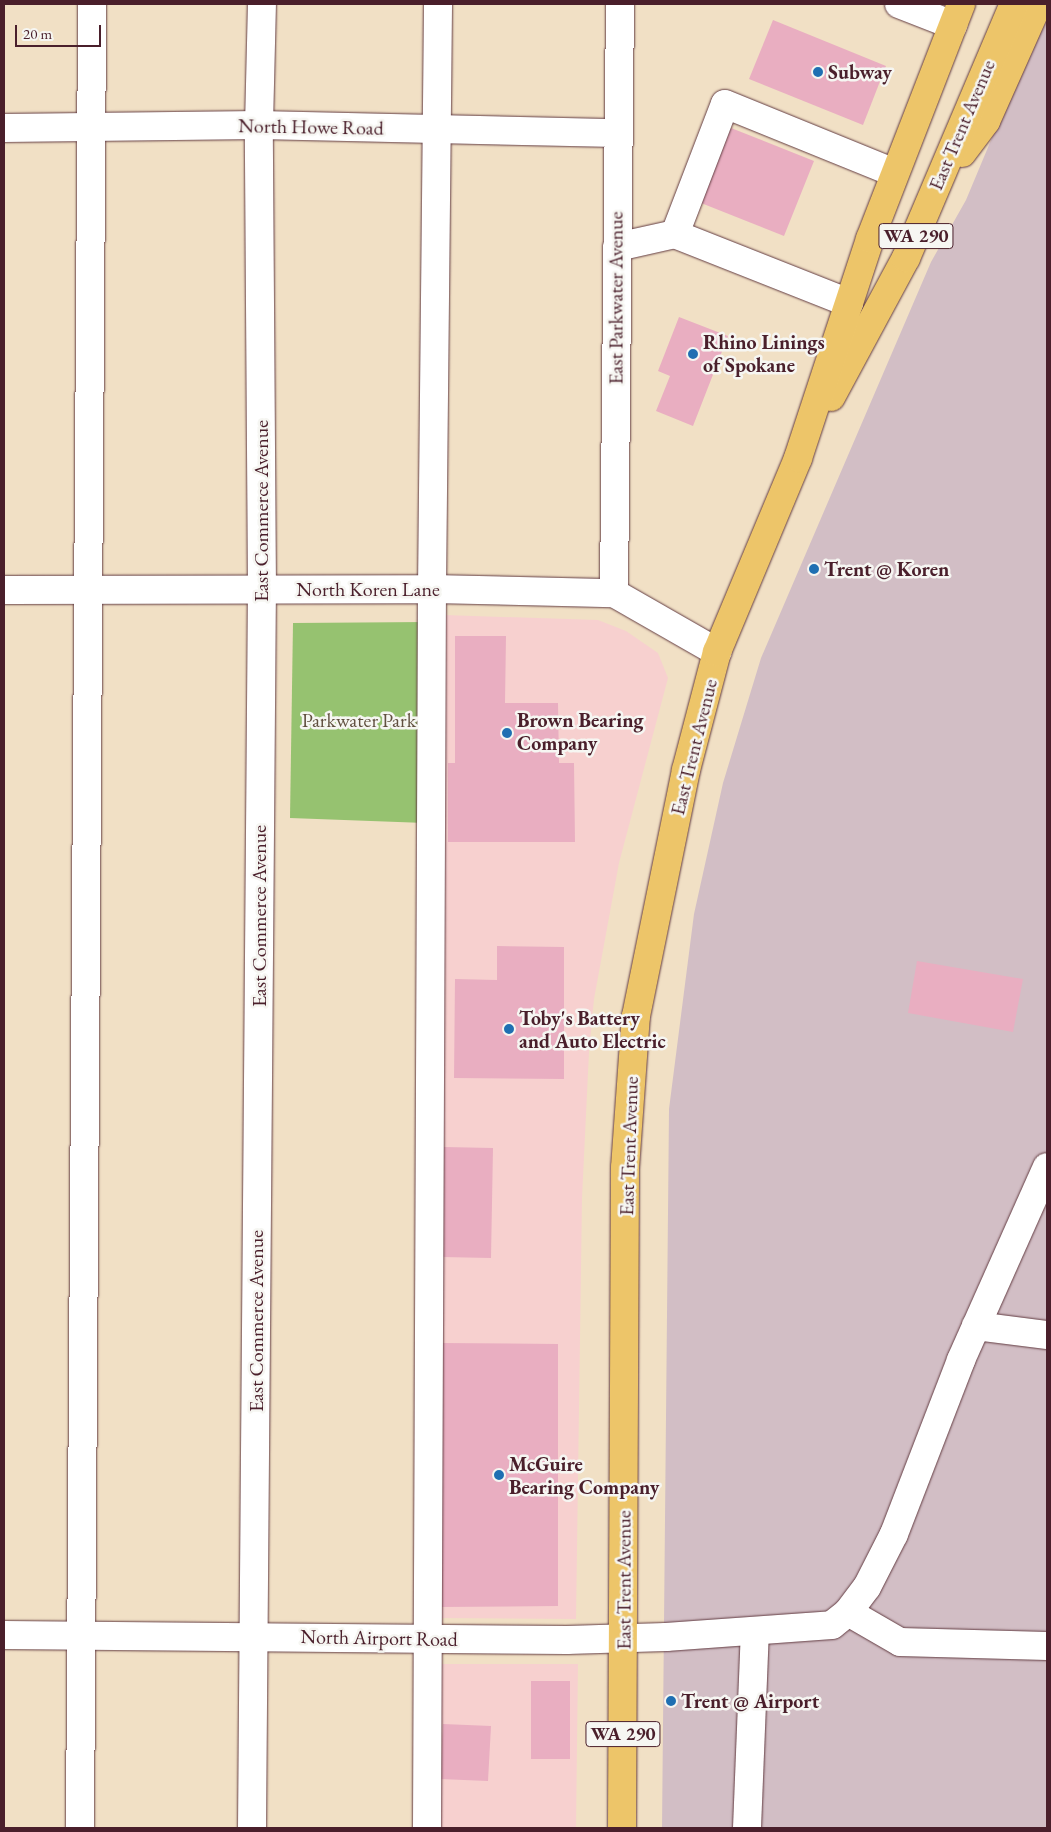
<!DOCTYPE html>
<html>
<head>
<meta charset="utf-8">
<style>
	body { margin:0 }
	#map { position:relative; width:1051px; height:1832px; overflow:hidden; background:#f1e0c5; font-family:"EB Garamond",serif }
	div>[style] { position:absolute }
	.built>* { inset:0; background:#f7d0cf }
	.industrial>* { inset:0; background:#d2bec5 }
	.green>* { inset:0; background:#96c270 }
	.building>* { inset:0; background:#e9aec1 }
	.roads { filter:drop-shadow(0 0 1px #633c42) drop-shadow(0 0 1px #633c42) }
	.minor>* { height:28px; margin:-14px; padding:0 14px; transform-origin:14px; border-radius:14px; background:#fff }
	.major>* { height:28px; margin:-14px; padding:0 14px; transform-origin:14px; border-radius:14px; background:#edc569 }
	.dots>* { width:14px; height:14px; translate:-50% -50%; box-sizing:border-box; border:2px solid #f6f6f2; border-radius:50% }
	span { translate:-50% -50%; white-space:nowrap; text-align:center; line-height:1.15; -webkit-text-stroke:5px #f6f6f2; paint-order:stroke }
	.shield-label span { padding:1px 4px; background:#f6f6f2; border:1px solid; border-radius:4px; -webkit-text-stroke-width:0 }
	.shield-label { font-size:19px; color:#4a1f2b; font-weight:700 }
	.poi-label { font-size:20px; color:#4a1f2b; font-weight:700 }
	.left { translate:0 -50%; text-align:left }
	.street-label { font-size:20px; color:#4a1f2b }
	.park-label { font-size:20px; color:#615040 }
	.frame { position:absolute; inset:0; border:5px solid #4a1f2b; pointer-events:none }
	.scale { position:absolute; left:15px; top:25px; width:86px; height:22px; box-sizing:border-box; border:2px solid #4a1f2b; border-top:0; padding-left:6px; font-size:15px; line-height:18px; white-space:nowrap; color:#4a1f2b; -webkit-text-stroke:4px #f6f6f2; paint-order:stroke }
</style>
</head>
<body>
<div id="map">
	<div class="built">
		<div style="clip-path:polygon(444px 615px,598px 620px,626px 631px,658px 653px,668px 678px,619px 863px,594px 999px,589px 1052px,582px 1198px,576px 1619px,437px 1618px)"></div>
		<div style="clip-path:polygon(435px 1664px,578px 1664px,576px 1828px,434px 1828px)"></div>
	</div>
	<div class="industrial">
		<div style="clip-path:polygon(1047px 6px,1047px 1828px,662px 1828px,669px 1109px,694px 914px,723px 783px,761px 658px,931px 262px,966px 200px)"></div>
	</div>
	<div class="green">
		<div style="clip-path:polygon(426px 622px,425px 823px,290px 818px,293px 623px)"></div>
	</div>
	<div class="building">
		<div style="clip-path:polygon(773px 20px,886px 66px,863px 125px,749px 79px)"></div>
		<div style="clip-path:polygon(731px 128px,814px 161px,784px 236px,701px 203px)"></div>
		<div style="clip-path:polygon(679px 317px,728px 336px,693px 426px,656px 411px,670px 376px,658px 371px)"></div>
		<div style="clip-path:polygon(455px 636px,506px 636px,505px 703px,558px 703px,559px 763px,574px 763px,575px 842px,448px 842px,448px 763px,455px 763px)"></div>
		<div style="clip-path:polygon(497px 946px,564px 947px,564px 1079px,454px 1078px,455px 979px,497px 980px)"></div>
		<div style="clip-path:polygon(917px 961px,1023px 979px,1013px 1032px,908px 1013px)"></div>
		<div style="clip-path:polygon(444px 1147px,493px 1148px,491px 1258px,442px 1257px)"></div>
		<div style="clip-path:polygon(440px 1343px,558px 1344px,558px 1606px,440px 1607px)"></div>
		<div style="clip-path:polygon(531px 1681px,570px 1681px,570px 1759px,531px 1759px)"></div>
		<div style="clip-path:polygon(443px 1724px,491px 1726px,488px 1781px,440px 1779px)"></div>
	</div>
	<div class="roads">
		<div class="minor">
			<div style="left:899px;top:4px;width:58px;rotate:21.3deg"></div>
			<div style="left:4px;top:128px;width:255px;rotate:-0.7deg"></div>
			<div style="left:259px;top:125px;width:358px;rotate:1.3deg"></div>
			<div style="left:617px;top:247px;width:59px;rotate:-12.6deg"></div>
			<div style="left:849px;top:303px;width:187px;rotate:-158.4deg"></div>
			<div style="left:675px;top:234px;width:139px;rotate:-69deg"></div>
			<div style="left:725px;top:104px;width:183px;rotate:22.1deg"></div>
			<div style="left:4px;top:590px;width:428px;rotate:-0.1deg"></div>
			<div style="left:432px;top:589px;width:182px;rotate:1.3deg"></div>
			<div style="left:614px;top:593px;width:119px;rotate:29.8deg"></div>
			<div style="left:614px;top:593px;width:589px;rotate:-89.42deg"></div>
			<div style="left:976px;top:1326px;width:72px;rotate:7.2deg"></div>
			<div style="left:848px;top:1612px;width:60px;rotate:30deg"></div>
			<div style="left:900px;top:1642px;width:147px;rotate:1.6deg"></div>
			<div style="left:4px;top:1635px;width:563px;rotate:0.51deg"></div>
			<div style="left:567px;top:1640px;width:99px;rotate:-1.7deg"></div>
			<div style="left:666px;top:1637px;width:166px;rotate:-4.1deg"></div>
			<div style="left:832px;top:1625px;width:21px;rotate:-39deg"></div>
			<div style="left:848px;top:1612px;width:31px;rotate:-53deg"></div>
			<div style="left:867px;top:1587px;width:59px;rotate:-63deg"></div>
			<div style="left:894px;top:1534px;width:186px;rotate:-68.9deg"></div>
			<div style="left:961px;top:1360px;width:211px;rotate:-66deg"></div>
			<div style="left:80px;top:1828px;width:1824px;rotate:-89.62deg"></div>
			<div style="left:252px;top:1828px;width:1238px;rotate:-89.54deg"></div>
			<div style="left:262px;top:590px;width:465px;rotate:-90.4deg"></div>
			<div style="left:259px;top:125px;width:121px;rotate:-88.6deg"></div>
			<div style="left:427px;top:1828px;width:1239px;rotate:-89.77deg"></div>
			<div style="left:432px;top:589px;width:585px;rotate:-89.41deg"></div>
			<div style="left:747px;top:1828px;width:196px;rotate:-87.7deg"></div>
		</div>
		<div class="major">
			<div style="left:962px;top:153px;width:40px;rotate:-53deg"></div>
			<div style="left:986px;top:121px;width:128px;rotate:-66deg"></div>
			<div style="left:831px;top:397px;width:158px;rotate:-61.7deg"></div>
			<div style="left:906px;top:258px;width:276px;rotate:-67deg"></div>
			<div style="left:622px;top:1828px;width:660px;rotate:-89.74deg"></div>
			<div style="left:625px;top:1168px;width:152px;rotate:-85.9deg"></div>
			<div style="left:636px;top:1016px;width:251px;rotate:-78.5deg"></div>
			<div style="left:686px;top:770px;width:122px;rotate:-75.3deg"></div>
			<div style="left:717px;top:652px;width:210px;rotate:-67.3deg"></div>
			<div style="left:798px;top:458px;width:231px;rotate:-71.8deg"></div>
			<div style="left:870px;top:239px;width:252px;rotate:-68.8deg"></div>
		</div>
	</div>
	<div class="dots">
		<div style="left:818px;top:72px;background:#1f6fb2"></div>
		<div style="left:693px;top:354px;background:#1f6fb2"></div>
		<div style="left:814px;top:569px;background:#1f6fb2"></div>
		<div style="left:507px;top:733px;background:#1f6fb2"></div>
		<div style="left:509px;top:1029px;background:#1f6fb2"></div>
		<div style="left:499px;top:1475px;background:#1f6fb2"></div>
		<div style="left:671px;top:1701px;background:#1f6fb2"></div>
	</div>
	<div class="shield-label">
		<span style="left:916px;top:236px">WA 290</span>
		<span style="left:623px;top:1734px">WA 290</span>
	</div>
	<div class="poi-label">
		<span class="left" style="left:828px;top:72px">Subway</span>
		<span class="left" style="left:703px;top:354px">Rhino Linings<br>of Spokane</span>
		<span class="left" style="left:824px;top:569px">Trent @ Koren</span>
		<span class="left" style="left:517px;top:732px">Brown Bearing<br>Company</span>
		<span class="left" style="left:519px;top:1030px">Toby's Battery<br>and Auto Electric</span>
		<span class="left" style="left:509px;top:1476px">McGuire<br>Bearing Company</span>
		<span class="left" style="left:681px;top:1701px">Trent @ Airport</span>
	</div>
	<div class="street-label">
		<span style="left:962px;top:125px;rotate:-67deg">East Trent Avenue</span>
		<span style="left:311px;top:127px;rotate:1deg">North Howe Road</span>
		<span style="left:616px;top:298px;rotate:-90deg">East Parkwater Avenue</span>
		<span style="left:261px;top:511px;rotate:-90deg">East Commerce Avenue</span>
		<span style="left:368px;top:589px">North Koren Lane</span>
		<span style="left:694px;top:747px;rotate:-76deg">East Trent Avenue</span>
		<span style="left:259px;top:916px;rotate:-90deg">East Commerce Avenue</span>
		<span style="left:629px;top:1146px;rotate:-88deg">East Trent Avenue</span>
		<span style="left:256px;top:1321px;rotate:-90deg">East Commerce Avenue</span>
		<span style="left:624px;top:1580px;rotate:-90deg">East Trent Avenue</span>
		<span style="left:379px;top:1638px;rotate:1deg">North Airport Road</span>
	</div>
	<div class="park-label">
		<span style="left:359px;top:720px">Parkwater Park</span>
	</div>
	<div class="frame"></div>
	<div class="scale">20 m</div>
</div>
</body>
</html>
